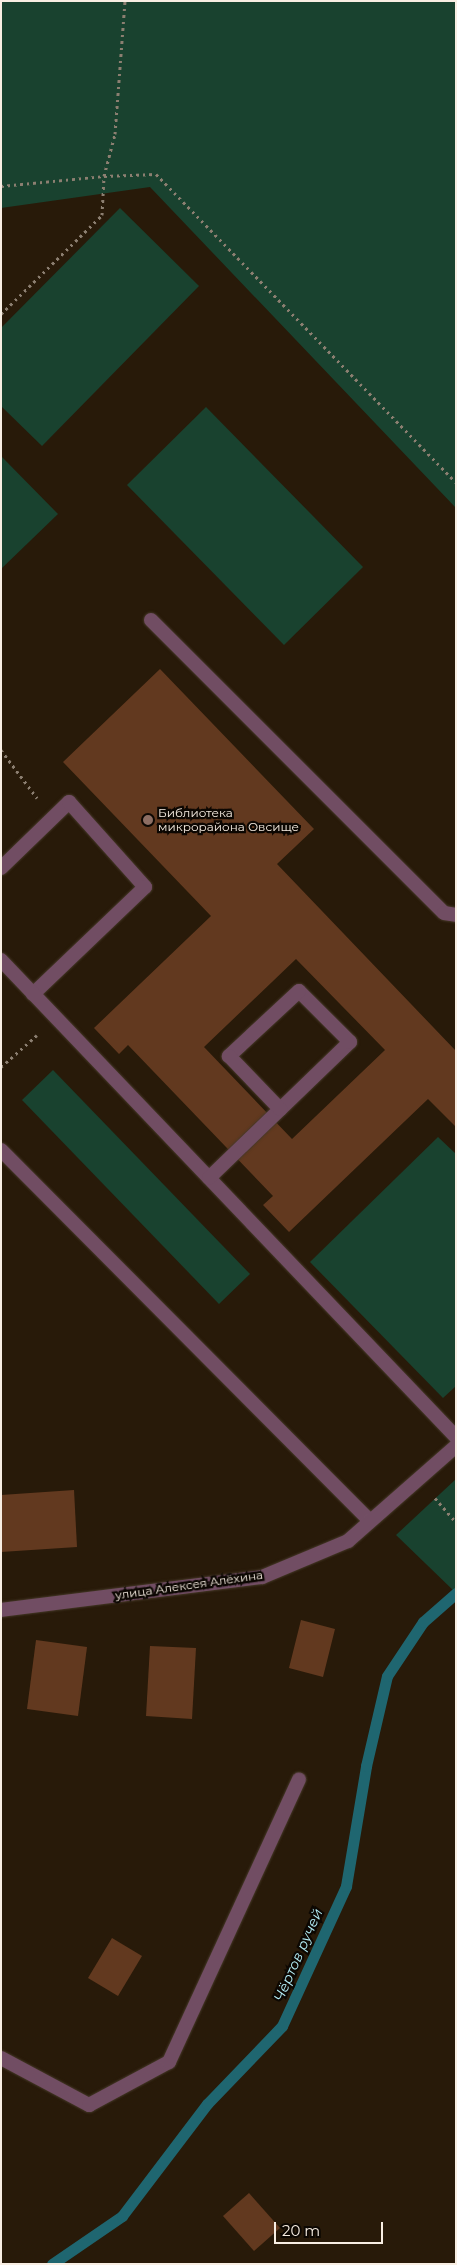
<!DOCTYPE html>
<html>
<head>
<meta charset="utf-8">
<style>
	body { margin:0 }
	#map { position:relative; width:457px; height:2265px; overflow:hidden; background:#281a09; font-family:Montserrat,sans-serif }
	div>[style] { position:absolute }
	.green>* { inset:0; background:#19422f }
	.stream>* { height:11px; margin:-5.5px; padding:0 5.5px; transform-origin:5.5px; border-radius:5.5px; background:#1f6670 }
	.building>* { inset:0; background:#62391f }
	.path>* { height:3px; margin-top:-1.5px; transform-origin:0; background:repeating-linear-gradient(90deg,#8c7f71 0 2.5px,transparent 0 6.5px) }
	.roads { filter:drop-shadow(0 0 1px #453828) drop-shadow(0 0 1px #453828) }
	.service>* { height:14px; margin:-7px; padding:0 7px; transform-origin:7px; border-radius:7px; background:#714d63 }
	.minor>* { height:14px; margin:-7px; padding:0 7px; transform-origin:7px; border-radius:7px; background:#714d63 }
	.dots>* { width:14px; height:14px; translate:-50% -50%; box-sizing:border-box; border:2px solid #0c0702; border-radius:50% }
	span { translate:-50% -50%; white-space:nowrap; text-align:center; line-height:1.15; -webkit-text-stroke:4.5px #0c0702; paint-order:stroke }
	.poi-label { font-size:12px; color:#f8eee3 }
	.left { translate:0 -50%; text-align:left }
	.street-label { font-size:12px; color:#f8eee3 }
	.water-label { font-size:14px; color:#b5eff8; font-style:italic }
	.frame { position:absolute; inset:0; border:2px solid #f8eee3; pointer-events:none }
	.scale { position:absolute; left:274px; top:2222px; width:109px; height:22px; box-sizing:border-box; border:2px solid #f8eee3; border-top:0; padding-left:6px; font-size:15px; line-height:18px; white-space:nowrap; color:#f8eee3; -webkit-text-stroke:4px #0c0702; paint-order:stroke }
</style>
</head>
<body>
<div id="map">
	<div class="green">
		<div style="clip-path:polygon(1px 1px,456px 1px,456px 508px,150px 187px,1px 208px)"></div>
		<div style="clip-path:polygon(120px 208px,199px 286px,42px 446px,1px 406px,1px 328px)"></div>
		<div style="clip-path:polygon(206px 407px,363px 567px,284px 645px,127px 485px)"></div>
		<div style="clip-path:polygon(1px 456px,58px 514px,1px 569px)"></div>
		<div style="clip-path:polygon(53px 1070px,250px 1274px,219px 1304px,22px 1100px)"></div>
		<div style="clip-path:polygon(438px 1137px,456px 1154px,456px 1386px,443px 1398px,310px 1262px)"></div>
		<div style="clip-path:polygon(456px 1479px,456px 1593px,396px 1535px)"></div>
	</div>
	<div class="stream">
		<div style="left:52px;top:2264px;width:85px;rotate:-34.4deg"></div>
		<div style="left:122px;top:2216px;width:141px;rotate:-52.8deg"></div>
		<div style="left:207px;top:2104px;width:108px;rotate:-46.1deg"></div>
		<div style="left:282px;top:2026px;width:154px;rotate:-65.4deg"></div>
		<div style="left:346px;top:1886px;width:122px;rotate:-80.5deg"></div>
		<div style="left:366px;top:1766px;width:92px;rotate:-76.9deg"></div>
		<div style="left:387px;top:1676px;width:65px;rotate:-56.3deg"></div>
		<div style="left:423px;top:1622px;width:44px;rotate:-41.3deg"></div>
	</div>
	<div class="building">
		<div style="clip-path:polygon(evenodd,160px 669px,314px 829px,277px 864px,456px 1051px,456px 1127px,428px 1099px,289px 1232px,263px 1205px,273px 1196px,128px 1045px,119px 1054px,94px 1028px,211px 916px,63px 762px,160px 669px,296px 959px,385px 1050px,292px 1139px,204px 1047px,296px 959px)"></div>
		<div style="clip-path:polygon(74px 1490px,77px 1547px,1px 1552px,1px 1495px)"></div>
		<div style="clip-path:polygon(301px 1620px,335px 1629px,323px 1677px,289px 1668px)"></div>
		<div style="clip-path:polygon(36px 1640px,87px 1647px,78px 1716px,27px 1709px)"></div>
		<div style="clip-path:polygon(150px 1646px,196px 1648px,192px 1719px,146px 1716px)"></div>
		<div style="clip-path:polygon(112px 1938px,142px 1956px,118px 1996px,88px 1978px)"></div>
		<div style="clip-path:polygon(249px 2193px,280px 2228px,254px 2251px,223px 2216px)"></div>
	</div>
	<div class="path">
		<div style="left:1px;top:186px;width:103px;rotate:-5.5deg"></div>
		<div style="left:104px;top:176px;width:52px;rotate:-2.2deg"></div>
		<div style="left:156px;top:174px;width:430px;rotate:45.8deg"></div>
		<div style="left:1px;top:314px;width:141px;rotate:-44.4deg"></div>
		<div style="left:102px;top:215px;width:39px;rotate:-87deg"></div>
		<div style="left:104px;top:176px;width:43px;rotate:-75.3deg"></div>
		<div style="left:115px;top:134px;width:133px;rotate:-85.7deg"></div>
		<div style="left:1px;top:750px;width:60px;rotate:53.1deg"></div>
		<div style="left:1px;top:1067px;width:48px;rotate:-41.6deg"></div>
		<div style="left:435px;top:1498px;width:32px;rotate:49deg"></div>
	</div>
	<div class="roads">
		<div class="service">
			<div style="left:151px;top:620px;width:414px;rotate:45deg"></div>
			<div style="left:444px;top:913px;width:12px;rotate:9deg"></div>
			<div style="left:1px;top:868px;width:95px;rotate:-44.1deg"></div>
			<div style="left:69px;top:802px;width:114px;rotate:48.2deg"></div>
			<div style="left:145px;top:887px;width:155px;rotate:136.3deg"></div>
			<div style="left:1px;top:960px;width:659px;rotate:46.35deg"></div>
			<div style="left:1px;top:1150px;width:523px;rotate:45.15deg"></div>
			<div style="left:209px;top:1178px;width:196px;rotate:-44deg"></div>
			<div style="left:350px;top:1042px;width:72px;rotate:-135deg"></div>
			<div style="left:299px;top:991px;width:96px;rotate:137.1deg"></div>
			<div style="left:229px;top:1056px;width:74px;rotate:46.1deg"></div>
			<div style="left:1px;top:2058px;width:100px;rotate:28.1deg"></div>
			<div style="left:89px;top:2105px;width:91px;rotate:-28.3deg"></div>
			<div style="left:169px;top:2062px;width:311px;rotate:-65.3deg"></div>
		</div>
		<div class="minor">
			<div style="left:1px;top:1610px;width:263px;rotate:-7.2deg"></div>
			<div style="left:262px;top:1577px;width:93px;rotate:-22.7deg"></div>
			<div style="left:348px;top:1541px;width:144px;rotate:-41.3deg"></div>
		</div>
	</div>
	<div class="dots">
		<div style="left:148px;top:820px;background:#8d6e63"></div>
	</div>
	<div class="poi-label">
		<span class="left" style="left:158px;top:820px">Библиотека<br>микрорайона Овсище</span>
	</div>
	<div class="street-label">
		<span style="left:189px;top:1585px;rotate:-8deg">улица Алексея Алёхина</span>
	</div>
	<div class="water-label">
		<span style="left:298px;top:1955px;rotate:-66deg">Чёртов ручей</span>
	</div>
	<div class="frame"></div>
	<div class="scale">20 m</div>
</div>
</body>
</html>
